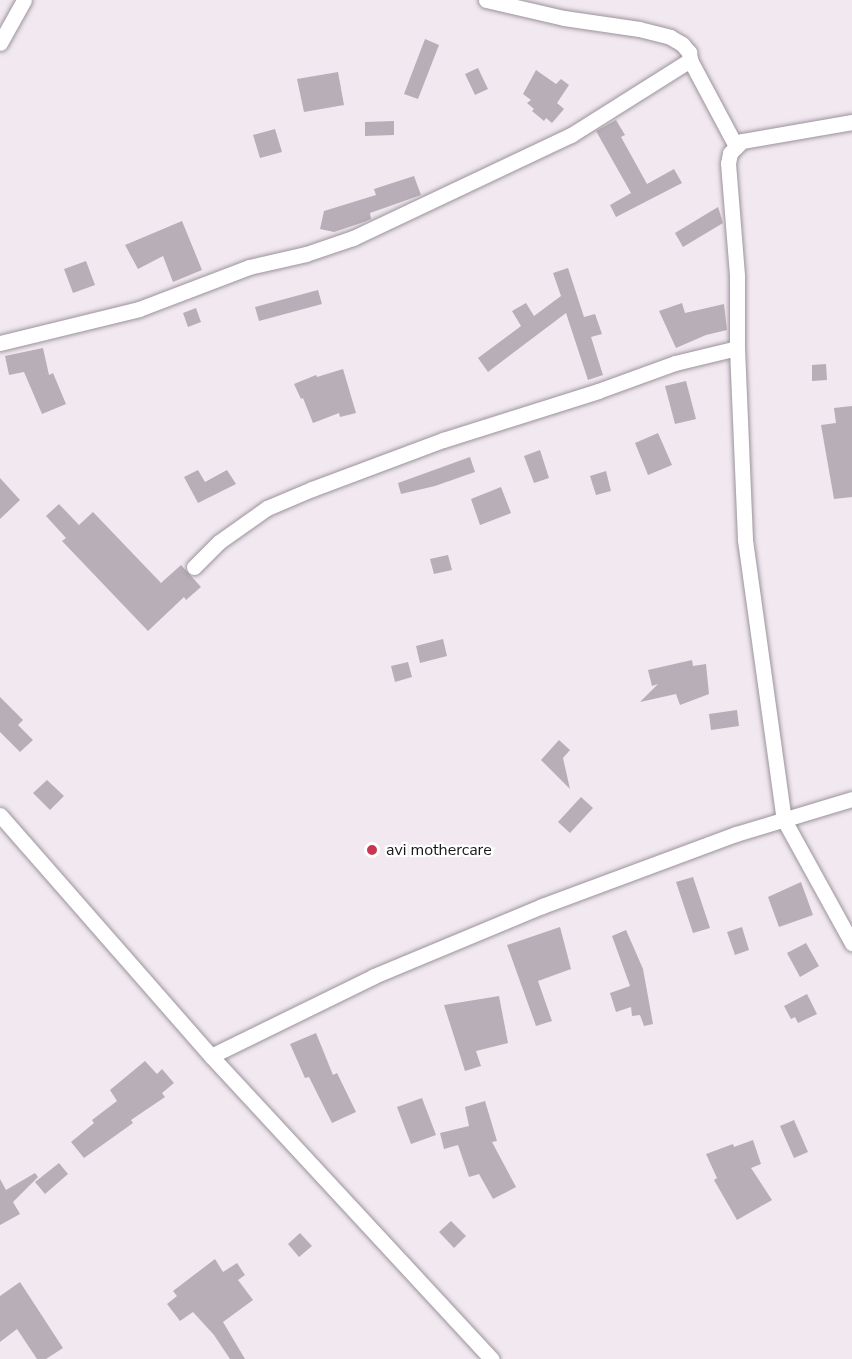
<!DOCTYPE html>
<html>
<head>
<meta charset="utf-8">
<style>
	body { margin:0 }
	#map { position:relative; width:852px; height:1359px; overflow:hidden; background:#f1e8f0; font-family:"Nunito Sans",sans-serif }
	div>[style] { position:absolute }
	.building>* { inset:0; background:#b7aeb7 }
	.roads { filter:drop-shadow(0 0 2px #9b939b) drop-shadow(0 0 2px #9b939b) }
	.street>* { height:15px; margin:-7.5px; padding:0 7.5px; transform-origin:7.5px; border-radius:7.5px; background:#fff }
	.dots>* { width:16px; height:16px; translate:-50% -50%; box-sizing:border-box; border:3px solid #fff; border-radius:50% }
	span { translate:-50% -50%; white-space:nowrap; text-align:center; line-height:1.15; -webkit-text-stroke:4.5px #fff; paint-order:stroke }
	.poi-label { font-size:16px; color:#1a171a }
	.left { translate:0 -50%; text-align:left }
</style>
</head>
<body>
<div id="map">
	<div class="building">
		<div style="clip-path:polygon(425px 39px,439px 45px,418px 99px,404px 94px)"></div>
		<div style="clip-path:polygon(478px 68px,488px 89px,475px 95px,465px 74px)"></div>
		<div style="clip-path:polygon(536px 70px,556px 84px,561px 79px,569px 85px,557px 103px,564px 109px,552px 123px,546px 118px,544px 121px,532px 111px,534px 109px,527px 103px,531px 100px,523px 94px)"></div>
		<div style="clip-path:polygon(338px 72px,344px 105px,304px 112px,297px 79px)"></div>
		<div style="clip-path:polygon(616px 120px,625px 135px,621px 137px,647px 184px,674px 169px,682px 183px,616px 217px,610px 205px,631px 193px,596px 131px)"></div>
		<div style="clip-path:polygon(394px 121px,394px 135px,365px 136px,365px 122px)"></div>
		<div style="clip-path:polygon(275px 129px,282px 152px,260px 158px,253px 135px)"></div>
		<div style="clip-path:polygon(414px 176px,421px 195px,370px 213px,371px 219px,364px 222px,334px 232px,320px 229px,324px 211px,376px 195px,374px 189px)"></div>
		<div style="clip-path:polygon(718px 207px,723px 223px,683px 247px,675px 233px)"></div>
		<div style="clip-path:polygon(182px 221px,202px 270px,173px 282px,163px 256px,138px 269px,125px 245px)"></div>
		<div style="clip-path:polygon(86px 261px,95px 285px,73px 293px,64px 269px)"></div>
		<div style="clip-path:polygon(568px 268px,584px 317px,595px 314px,602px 334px,591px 337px,603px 375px,588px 380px,566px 313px,488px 372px,478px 358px,521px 326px,512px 311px,526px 303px,534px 316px,561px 296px,553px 273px)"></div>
		<div style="clip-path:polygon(318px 290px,322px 304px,259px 321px,255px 307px)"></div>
		<div style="clip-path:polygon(682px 303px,685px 313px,724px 304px,727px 330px,706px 335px,676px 348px,659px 311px)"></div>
		<div style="clip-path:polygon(196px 308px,201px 322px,188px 327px,183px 313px)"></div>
		<div style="clip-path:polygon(43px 348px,49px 375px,53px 373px,66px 404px,42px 414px,24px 372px,9px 375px,5px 356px)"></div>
		<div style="clip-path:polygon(826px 364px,827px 380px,812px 381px,812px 365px)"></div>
		<div style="clip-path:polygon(343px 369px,356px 413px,340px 417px,339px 413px,313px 423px,303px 398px,301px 399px,294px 384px,316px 375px,317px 377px)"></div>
		<div style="clip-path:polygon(686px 381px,696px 419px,675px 424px,665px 386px)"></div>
		<div style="clip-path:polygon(852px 406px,852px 497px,834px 499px,821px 425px,836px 423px,834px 408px)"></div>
		<div style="clip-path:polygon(658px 433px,672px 465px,648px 475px,635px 443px)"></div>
		<div style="clip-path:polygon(540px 450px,549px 478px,534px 483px,524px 456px)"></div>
		<div style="clip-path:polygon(470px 457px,475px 472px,435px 486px,401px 494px,398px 483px)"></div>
		<div style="clip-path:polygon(198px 470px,205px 482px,227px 470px,236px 484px,198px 503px,184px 477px)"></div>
		<div style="clip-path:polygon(606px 471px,611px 491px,596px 495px,590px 476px)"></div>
		<div style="clip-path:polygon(0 478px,20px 500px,0 519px)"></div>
		<div style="clip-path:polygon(501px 487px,511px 513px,480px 525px,471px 499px)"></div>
		<div style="clip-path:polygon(59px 504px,79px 525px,93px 512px,161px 583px,181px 565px,201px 587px,186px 600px,184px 597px,148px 631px,62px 541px,66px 538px,46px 516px)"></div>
		<div style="clip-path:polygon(448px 555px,452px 570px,434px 574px,430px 559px)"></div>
		<div style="clip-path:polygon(443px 639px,447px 656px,420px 663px,416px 646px)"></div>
		<div style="clip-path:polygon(692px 660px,693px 666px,706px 664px,709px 694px,680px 705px,676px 694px,640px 702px,658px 684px,652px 686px,648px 670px)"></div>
		<div style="clip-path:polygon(408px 662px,412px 677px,395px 682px,391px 666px)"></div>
		<div style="clip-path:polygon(0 697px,23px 720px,18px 725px,33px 740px,20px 752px,0 732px)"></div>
		<div style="clip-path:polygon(737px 710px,739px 726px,711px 730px,709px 714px)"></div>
		<div style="clip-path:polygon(559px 740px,570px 750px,563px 758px,570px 789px,541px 760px)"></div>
		<div style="clip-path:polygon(47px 780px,64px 796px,50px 810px,33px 793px)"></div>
		<div style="clip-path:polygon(581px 797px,593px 808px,570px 833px,558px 822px)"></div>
		<div style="clip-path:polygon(693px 877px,710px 928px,693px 933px,676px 882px)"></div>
		<div style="clip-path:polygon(801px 882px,813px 915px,779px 927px,768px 897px)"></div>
		<div style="clip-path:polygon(560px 927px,571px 969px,538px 981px,552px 1021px,536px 1026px,507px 945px)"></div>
		<div style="clip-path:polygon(742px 927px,749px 950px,735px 955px,727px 932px)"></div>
		<div style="clip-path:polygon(626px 930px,643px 969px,653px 1024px,644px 1026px,640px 1015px,632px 1016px,631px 1007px,616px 1012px,610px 993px,630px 986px,612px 936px)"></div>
		<div style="clip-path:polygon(806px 943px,819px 966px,800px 977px,787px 953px)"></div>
		<div style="clip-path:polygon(807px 994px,817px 1014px,798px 1023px,795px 1017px,791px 1019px,784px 1006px)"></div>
		<div style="clip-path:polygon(499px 996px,508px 1043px,476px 1051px,481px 1066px,465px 1071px,444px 1005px)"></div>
		<div style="clip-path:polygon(316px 1033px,333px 1075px,337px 1073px,356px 1112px,332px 1123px,309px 1077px,305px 1078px,290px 1044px)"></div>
		<div style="clip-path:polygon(145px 1061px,157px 1074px,162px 1069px,174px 1083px,162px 1093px,165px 1097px,131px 1120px,133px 1123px,84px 1158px,71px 1142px,94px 1123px,92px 1120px,117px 1101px,110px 1090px)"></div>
		<div style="clip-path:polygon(422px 1098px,436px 1135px,411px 1144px,397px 1107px)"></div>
		<div style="clip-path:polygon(485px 1101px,497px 1141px,492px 1142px,516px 1187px,493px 1199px,479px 1174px,469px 1177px,458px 1145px,444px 1149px,440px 1133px,469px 1126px,465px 1107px)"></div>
		<div style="clip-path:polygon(794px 1120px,808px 1152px,794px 1158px,780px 1126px)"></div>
		<div style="clip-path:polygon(753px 1140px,761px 1164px,751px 1168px,772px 1200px,737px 1220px,714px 1180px,717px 1178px,706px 1154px,733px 1144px,734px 1147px)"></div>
		<div style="clip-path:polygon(59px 1163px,68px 1174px,45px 1194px,35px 1182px)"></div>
		<div style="clip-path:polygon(35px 1173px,38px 1177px,13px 1202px,20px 1214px,0 1225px,0 1179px,6px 1190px)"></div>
		<div style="clip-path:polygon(451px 1221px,466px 1236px,454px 1248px,439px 1232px)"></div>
		<div style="clip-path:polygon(300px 1233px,312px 1246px,299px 1257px,288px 1244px)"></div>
		<div style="clip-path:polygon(215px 1259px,223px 1272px,237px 1263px,245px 1275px,238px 1280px,253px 1300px,223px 1322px,245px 1359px,230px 1359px,214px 1335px,193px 1312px,180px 1321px,167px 1304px,177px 1296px,173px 1291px)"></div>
		<div style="clip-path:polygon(20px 1282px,63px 1348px,46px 1359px,37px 1359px,17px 1329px,0 1342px,0 1296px)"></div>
	</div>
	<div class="roads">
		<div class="street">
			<div style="left:486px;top:0;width:80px;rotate:13deg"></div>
			<div style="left:564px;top:18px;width:76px;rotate:8.3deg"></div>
			<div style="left:639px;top:29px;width:32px;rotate:14deg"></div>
			<div style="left:670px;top:37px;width:14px;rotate:30deg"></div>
			<div style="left:682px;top:44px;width:11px;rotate:49deg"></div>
			<div style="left:689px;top:52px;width:8px;rotate:83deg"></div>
			<div style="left:690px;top:60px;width:98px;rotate:61.9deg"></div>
			<div style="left:0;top:43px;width:49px;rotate:-60.8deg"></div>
			<div style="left:852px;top:122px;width:112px;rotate:170.2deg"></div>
			<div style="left:742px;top:141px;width:17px;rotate:135deg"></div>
			<div style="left:730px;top:153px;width:10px;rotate:101deg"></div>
			<div style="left:728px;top:163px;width:113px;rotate:85.4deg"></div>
			<div style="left:737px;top:276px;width:72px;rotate:90deg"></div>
			<div style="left:737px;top:348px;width:192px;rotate:87.6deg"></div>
			<div style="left:745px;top:540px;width:283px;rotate:82.1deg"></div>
			<div style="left:784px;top:820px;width:141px;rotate:61.1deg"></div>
			<div style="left:0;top:343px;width:143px;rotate:-13.7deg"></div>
			<div style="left:139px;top:309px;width:118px;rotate:-20.9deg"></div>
			<div style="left:249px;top:267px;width:58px;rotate:-12.8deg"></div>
			<div style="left:306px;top:254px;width:50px;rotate:-18.8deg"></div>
			<div style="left:353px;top:238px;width:241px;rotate:-25.3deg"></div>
			<div style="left:571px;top:135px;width:141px;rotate:-32.2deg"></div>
			<div style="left:194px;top:567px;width:35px;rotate:-45deg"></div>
			<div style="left:219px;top:542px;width:59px;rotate:-35.3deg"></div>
			<div style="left:267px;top:508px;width:49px;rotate:-22.9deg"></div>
			<div style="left:312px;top:489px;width:140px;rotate:-20.5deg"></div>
			<div style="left:443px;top:440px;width:163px;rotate:-17.5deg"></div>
			<div style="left:598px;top:391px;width:82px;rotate:-20deg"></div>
			<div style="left:675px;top:363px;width:64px;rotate:-13.6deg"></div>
			<div style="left:0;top:815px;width:320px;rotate:48.8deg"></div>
			<div style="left:211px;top:1056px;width:413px;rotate:47.2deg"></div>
			<div style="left:211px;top:1056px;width:182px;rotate:-26.1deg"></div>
			<div style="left:374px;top:976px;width:182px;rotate:-22.6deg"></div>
			<div style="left:542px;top:906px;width:207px;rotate:-20.4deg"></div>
			<div style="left:736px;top:834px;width:121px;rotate:-16.8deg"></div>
		</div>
	</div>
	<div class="dots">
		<div style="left:372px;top:850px;background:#c73751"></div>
	</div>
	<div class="poi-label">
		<span class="left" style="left:386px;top:850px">avi mothercare</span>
	</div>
</div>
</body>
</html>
